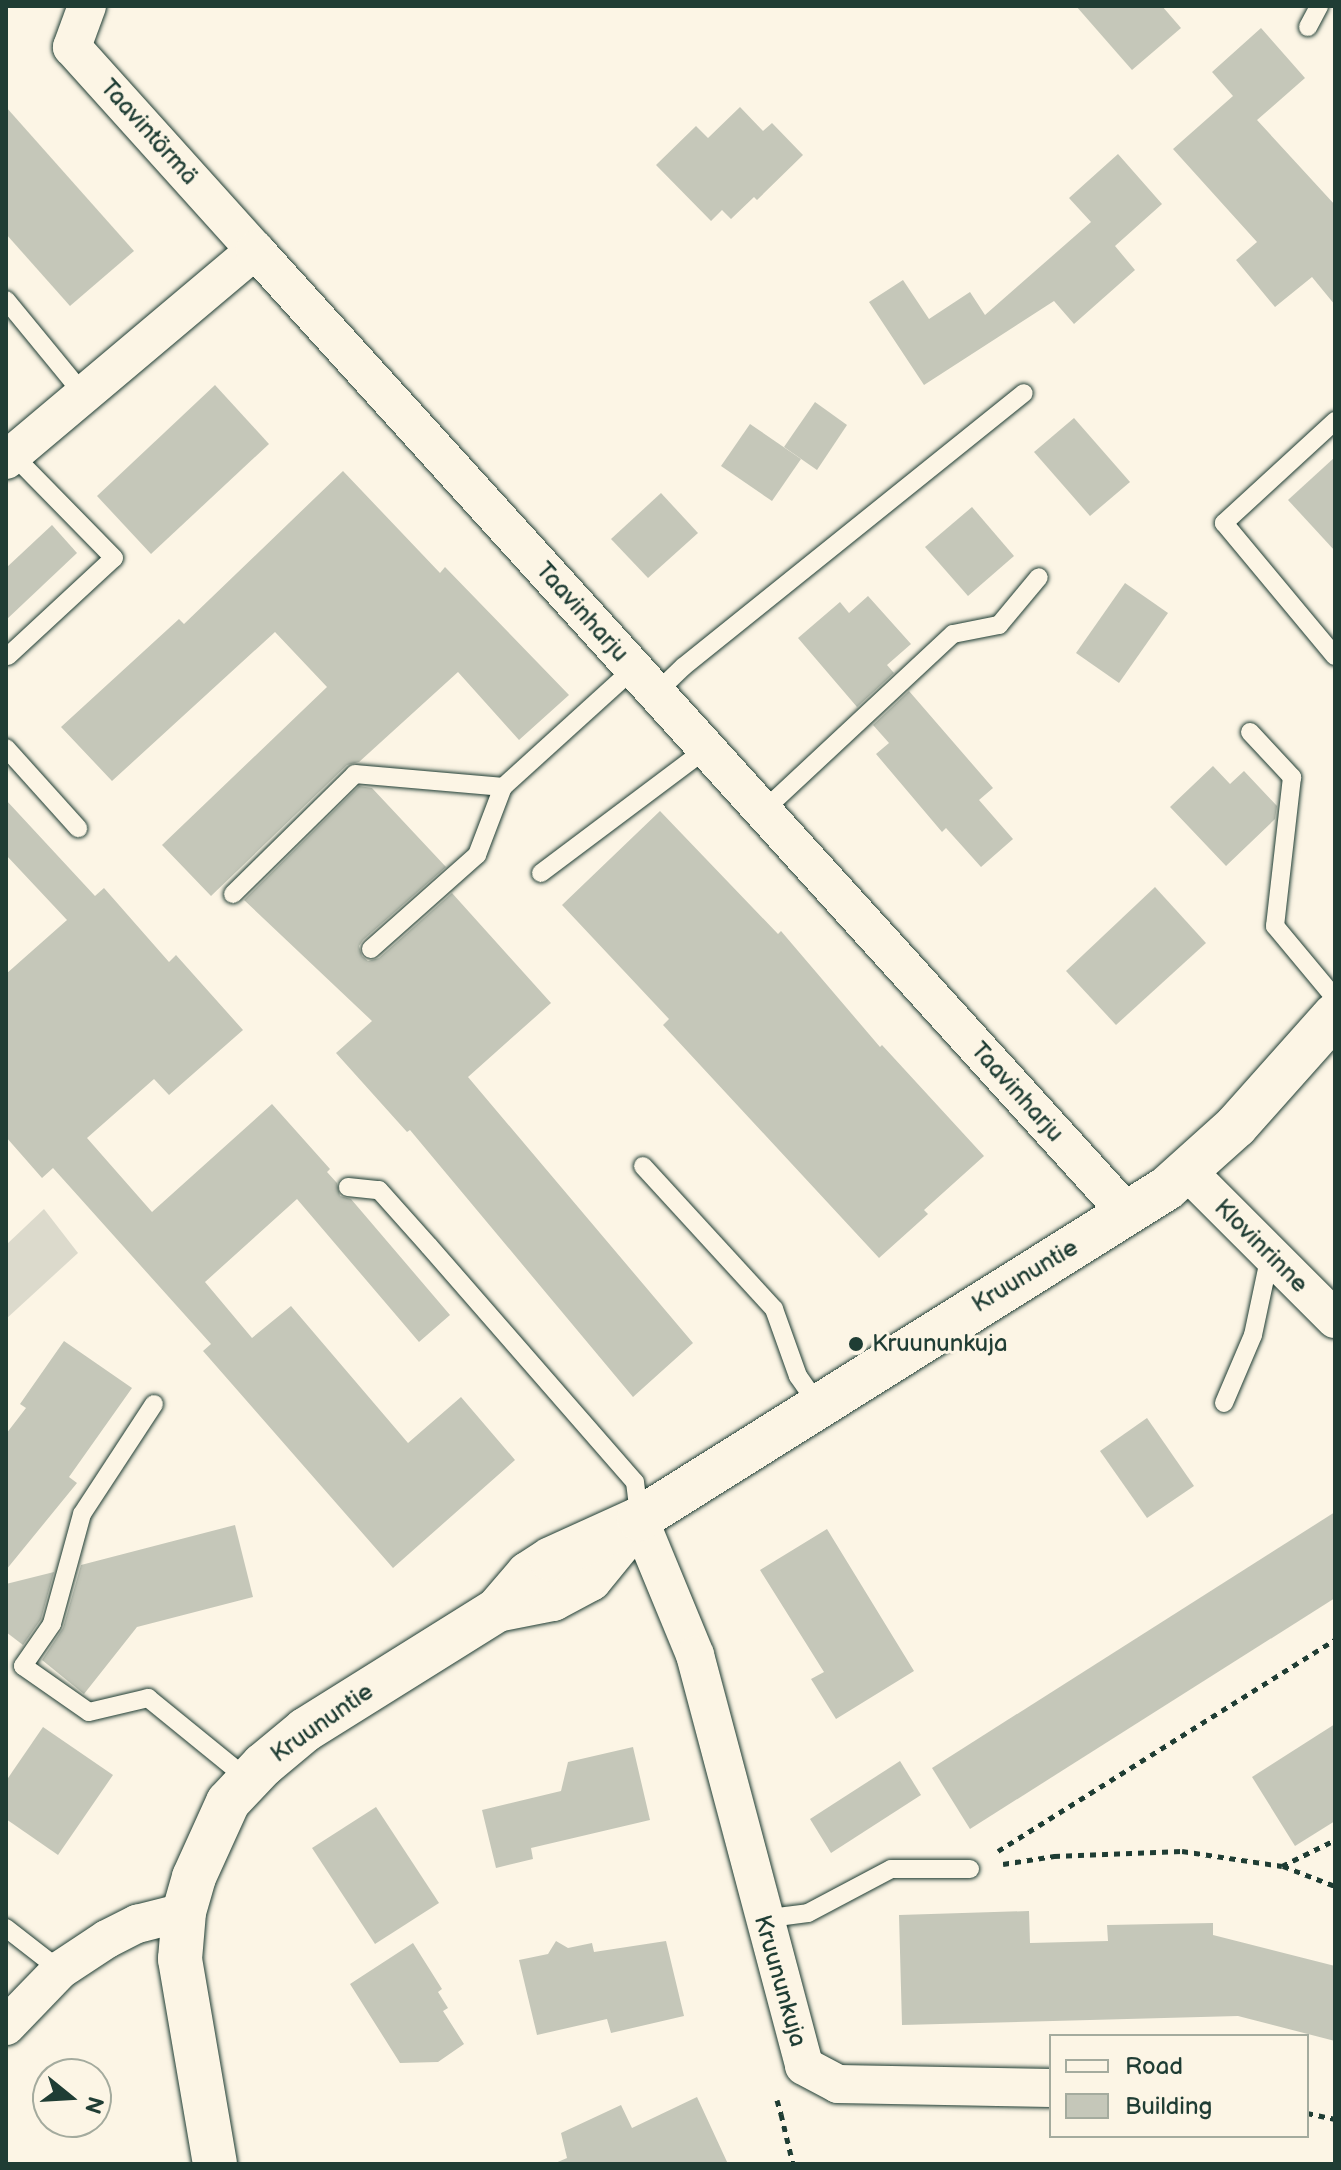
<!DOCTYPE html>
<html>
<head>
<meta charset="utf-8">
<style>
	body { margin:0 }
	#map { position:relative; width:1341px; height:2170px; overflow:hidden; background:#fcf5e5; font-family:"Balsamiq Sans",sans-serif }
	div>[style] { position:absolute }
	.green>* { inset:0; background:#dcdacc }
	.building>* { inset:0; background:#c5c7b9 }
	.path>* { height:5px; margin-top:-2.5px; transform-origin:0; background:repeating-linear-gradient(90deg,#1f3d34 0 6px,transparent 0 12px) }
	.roads { filter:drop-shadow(0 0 2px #1f3d34) drop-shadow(0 0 2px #1f3d34) }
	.lane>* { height:18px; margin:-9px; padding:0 9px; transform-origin:9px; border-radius:9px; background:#fcf5e5 }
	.street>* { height:38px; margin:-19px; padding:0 19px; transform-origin:19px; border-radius:19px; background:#fcf5e5 }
	.secondary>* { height:44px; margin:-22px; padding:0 22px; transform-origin:22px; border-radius:22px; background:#fcf5e5 }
	.dots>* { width:22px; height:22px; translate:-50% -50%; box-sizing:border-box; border:4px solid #fcf5e5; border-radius:50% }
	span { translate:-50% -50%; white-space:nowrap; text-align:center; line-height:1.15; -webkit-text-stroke:6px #fcf5e5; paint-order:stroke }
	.street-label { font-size:24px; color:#1f3d34 }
	.poi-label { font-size:24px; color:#1f3d34 }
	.left { translate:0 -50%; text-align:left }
	.frame { position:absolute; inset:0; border:8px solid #1f3d34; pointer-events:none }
	.legend { position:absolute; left:1049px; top:2034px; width:260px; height:104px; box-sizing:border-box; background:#fcf5e5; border:2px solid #a4ab9e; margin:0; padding:10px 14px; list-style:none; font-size:24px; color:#1f3d34 }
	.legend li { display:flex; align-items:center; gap:16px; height:40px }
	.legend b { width:40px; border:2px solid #a4ab9e }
	.north { position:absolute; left:32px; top:2058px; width:80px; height:80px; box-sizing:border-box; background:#fcf5e5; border:2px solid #a4ab9e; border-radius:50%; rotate:108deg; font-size:22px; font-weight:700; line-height:32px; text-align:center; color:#1f3d34 }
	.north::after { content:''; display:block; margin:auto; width:28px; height:36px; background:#1f3d34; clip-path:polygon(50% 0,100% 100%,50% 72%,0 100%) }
</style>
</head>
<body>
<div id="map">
	<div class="green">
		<div style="clip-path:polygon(44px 1209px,78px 1253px,6px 1319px,6px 1245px)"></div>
	</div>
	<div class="building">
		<div style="clip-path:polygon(1076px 6px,1162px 6px,1181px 28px,1132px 70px)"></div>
		<div style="clip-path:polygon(1261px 28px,1305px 78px,1257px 120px,1335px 205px,1335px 305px,1312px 277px,1275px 307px,1236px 260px,1257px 242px,1173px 149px,1233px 96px,1212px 72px)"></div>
		<div style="clip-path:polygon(6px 107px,134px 251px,70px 306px,6px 234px)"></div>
		<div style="clip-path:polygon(740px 107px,763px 131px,772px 123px,803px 155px,757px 200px,754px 197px,731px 219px,722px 210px,711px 221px,656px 165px,696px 126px,708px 138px)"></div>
		<div style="clip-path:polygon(1118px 154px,1162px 204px,1115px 246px,1135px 270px,1074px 324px,1054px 301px,924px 385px,869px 302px,903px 280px,929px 319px,970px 292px,985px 315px,1091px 222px,1069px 198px)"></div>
		<div style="clip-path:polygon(215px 385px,269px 444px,151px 554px,97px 496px)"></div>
		<div style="clip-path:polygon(815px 402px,847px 425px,817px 470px,784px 447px)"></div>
		<div style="clip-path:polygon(1074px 418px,1130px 482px,1090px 516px,1034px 452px)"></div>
		<div style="clip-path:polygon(750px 424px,801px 459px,772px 501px,721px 466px)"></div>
		<div style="clip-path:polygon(1335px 457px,1335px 551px,1288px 500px)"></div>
		<div style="clip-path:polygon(343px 471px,440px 573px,445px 567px,569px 695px,519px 740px,458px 672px,359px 762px,347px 765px,211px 896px,162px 845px,327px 687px,275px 632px,112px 781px,61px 727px,179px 619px,184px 624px)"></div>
		<div style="clip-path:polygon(661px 493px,698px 533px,648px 578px,611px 539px)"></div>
		<div style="clip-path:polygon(972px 507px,1014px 556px,968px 596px,925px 547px)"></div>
		<div style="clip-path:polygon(52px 525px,77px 553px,6px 620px,6px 568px)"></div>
		<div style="clip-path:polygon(1125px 583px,1168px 613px,1119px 683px,1076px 653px)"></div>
		<div style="clip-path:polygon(868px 596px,911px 644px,887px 665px,894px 673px,857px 707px,798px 638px,840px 602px,849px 613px)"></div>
		<div style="clip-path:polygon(909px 691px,993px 788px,979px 800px,1013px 839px,981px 867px,946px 828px,942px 832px,876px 754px,889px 743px,873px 725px)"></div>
		<div style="clip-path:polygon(1213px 766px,1230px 784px,1244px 771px,1277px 806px,1275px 819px,1226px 866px,1170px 807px)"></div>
		<div style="clip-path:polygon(359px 786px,372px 788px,446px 867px,363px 940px,359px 946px,362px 956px,368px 961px,379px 958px,452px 893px,551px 1003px,468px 1077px,693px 1343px,633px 1397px,410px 1130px,407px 1132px,336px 1053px,372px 1021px,244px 900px)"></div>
		<div style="clip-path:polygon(6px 800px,95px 896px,104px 888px,169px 962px,176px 955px,243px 1030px,169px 1095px,154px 1079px,87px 1138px,152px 1212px,272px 1104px,330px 1169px,327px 1172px,337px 1183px,340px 1196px,351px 1199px,450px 1315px,419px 1342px,297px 1199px,205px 1282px,252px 1338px,291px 1306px,408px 1443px,461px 1397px,515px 1460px,393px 1568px,203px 1351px,211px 1344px,53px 1168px,42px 1178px,6px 1137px,6px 974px,67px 920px,6px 855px)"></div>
		<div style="clip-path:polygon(660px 811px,778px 934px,781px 931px,880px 1047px,882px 1045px,984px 1156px,924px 1210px,928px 1214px,879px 1258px,663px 1025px,669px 1019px,562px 905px)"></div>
		<div style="clip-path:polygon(1155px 887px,1206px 943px,1116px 1025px,1066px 971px)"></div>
		<div style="clip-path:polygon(64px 1341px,132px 1388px,69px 1477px,77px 1483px,6px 1570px,6px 1434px,26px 1408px,20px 1404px)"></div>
		<div style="clip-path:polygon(1147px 1418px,1194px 1486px,1147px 1518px,1100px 1451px)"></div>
		<div style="clip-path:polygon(1335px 1512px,1335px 1598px,970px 1829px,932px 1768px)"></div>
		<div style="clip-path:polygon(235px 1525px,253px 1597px,137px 1627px,84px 1694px,42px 1660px,63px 1628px,81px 1565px)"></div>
		<div style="clip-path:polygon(827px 1529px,914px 1671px,836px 1719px,811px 1679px,824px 1672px,760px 1570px)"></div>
		<div style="clip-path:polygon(54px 1572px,41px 1619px,23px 1645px,6px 1632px,6px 1584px)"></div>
		<div style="clip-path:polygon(1335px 1724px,1335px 1821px,1295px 1846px,1252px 1777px)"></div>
		<div style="clip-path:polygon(43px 1727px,113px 1775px,58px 1855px,6px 1819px,6px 1781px)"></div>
		<div style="clip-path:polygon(633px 1747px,650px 1820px,531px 1848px,533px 1859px,496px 1868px,482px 1810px,561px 1791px,568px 1762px)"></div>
		<div style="clip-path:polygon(900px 1761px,921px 1795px,831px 1853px,810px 1819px)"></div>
		<div style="clip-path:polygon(376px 1807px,439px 1903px,375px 1944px,312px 1848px)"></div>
		<div style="clip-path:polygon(1029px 1911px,1030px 1943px,1108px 1941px,1107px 1925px,1213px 1923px,1213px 1935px,1335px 1966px,1335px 2041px,1238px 2016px,902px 2025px,899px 1915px)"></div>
		<div style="clip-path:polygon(556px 1941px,568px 1948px,592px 1943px,594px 1952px,666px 1941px,684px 2016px,611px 2033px,607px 2019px,537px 2035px,519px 1960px,548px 1954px)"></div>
		<div style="clip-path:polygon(413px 1943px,442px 1989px,438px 1992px,448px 2008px,443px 2011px,464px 2044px,438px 2062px,400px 2063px,350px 1984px)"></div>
		<div style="clip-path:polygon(697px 2097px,728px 2164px,553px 2164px,567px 2158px,561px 2133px,621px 2105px,632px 2128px)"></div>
	</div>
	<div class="path">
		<div style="left:998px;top:1851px;width:398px;rotate:-32.1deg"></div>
		<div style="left:1003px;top:1864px;width:52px;rotate:-8.9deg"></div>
		<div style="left:1054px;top:1856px;width:128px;rotate:-2.2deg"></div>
		<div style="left:1182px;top:1851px;width:101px;rotate:8.5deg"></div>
		<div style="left:1282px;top:1866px;width:59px;rotate:-26.1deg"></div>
		<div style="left:1283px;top:1866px;width:56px;rotate:21deg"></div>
		<div style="left:777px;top:2100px;width:15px;rotate:74deg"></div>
		<div style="left:1307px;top:2113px;width:29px;rotate:12deg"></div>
		<div style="left:781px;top:2114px;width:51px;rotate:76.5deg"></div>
	</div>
	<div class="roads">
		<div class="lane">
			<div style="left:1308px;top:27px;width:24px;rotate:-62deg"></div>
			<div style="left:6px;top:300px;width:123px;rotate:50.6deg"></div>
			<div style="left:1335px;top:421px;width:151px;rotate:137.4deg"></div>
			<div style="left:1224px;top:523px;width:173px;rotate:50.2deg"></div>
			<div style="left:8px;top:656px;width:144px;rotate:-42.8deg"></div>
			<div style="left:114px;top:558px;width:146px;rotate:-134.4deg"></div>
			<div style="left:655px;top:694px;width:39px;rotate:-44deg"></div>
			<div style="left:683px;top:667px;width:437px;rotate:-38.8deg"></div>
			<div style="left:1250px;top:732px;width:62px;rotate:47deg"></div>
			<div style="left:1292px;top:777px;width:150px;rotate:96.5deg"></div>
			<div style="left:1275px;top:926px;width:94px;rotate:50.2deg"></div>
			<div style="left:6px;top:748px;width:108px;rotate:48deg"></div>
			<div style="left:762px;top:812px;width:261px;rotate:-43deg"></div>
			<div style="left:953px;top:634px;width:47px;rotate:-11.1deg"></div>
			<div style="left:999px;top:625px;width:62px;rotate:-50.2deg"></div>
			<div style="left:541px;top:873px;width:205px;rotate:-36.9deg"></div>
			<div style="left:233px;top:894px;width:171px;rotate:-44.5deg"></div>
			<div style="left:355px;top:774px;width:149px;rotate:5deg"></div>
			<div style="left:503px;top:787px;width:176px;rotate:-42.2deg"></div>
			<div style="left:371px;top:949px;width:142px;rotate:-41.6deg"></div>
			<div style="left:477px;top:855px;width:73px;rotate:-69.1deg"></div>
			<div style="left:643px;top:1166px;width:194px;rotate:47.5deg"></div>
			<div style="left:774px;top:1309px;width:71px;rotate:70.3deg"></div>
			<div style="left:798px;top:1376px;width:35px;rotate:55deg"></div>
			<div style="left:348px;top:1187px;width:31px;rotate:6deg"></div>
			<div style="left:379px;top:1190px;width:75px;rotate:48.2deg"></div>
			<div style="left:429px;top:1246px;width:313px;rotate:48.9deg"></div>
			<div style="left:635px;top:1482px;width:34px;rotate:83deg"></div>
			<div style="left:1224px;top:1403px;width:74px;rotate:-66.9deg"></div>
			<div style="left:1253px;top:1335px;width:82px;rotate:-78deg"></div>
			<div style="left:154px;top:1404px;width:131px;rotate:123.2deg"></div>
			<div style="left:82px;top:1514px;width:114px;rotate:105.3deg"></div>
			<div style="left:52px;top:1624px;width:51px;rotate:124.6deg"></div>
			<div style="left:23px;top:1666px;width:80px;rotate:34.9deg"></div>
			<div style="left:89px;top:1712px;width:61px;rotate:-13.3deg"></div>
			<div style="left:148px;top:1698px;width:130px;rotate:39.1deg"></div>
			<div style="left:762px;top:1919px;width:46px;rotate:-7.4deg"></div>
			<div style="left:808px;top:1913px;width:94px;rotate:-27.9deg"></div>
			<div style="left:891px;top:1869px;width:79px"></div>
			<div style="left:6px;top:1928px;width:68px;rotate:37.9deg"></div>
		</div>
		<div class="street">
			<div style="left:87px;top:6px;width:44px;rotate:110.1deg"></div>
			<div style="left:72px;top:47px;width:273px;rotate:48deg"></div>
			<div style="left:6px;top:460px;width:326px;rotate:-40.1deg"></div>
			<div style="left:255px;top:250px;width:1301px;rotate:47.84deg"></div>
			<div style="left:1188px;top:1172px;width:208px;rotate:45deg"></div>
			<div style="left:639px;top:1519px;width:147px;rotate:67.6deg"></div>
			<div style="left:695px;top:1655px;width:425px;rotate:75.1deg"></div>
			<div style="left:804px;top:2066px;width:38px;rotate:28deg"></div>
			<div style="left:838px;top:2084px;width:213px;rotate:1.1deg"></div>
			<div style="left:6px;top:2026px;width:78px;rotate:-46deg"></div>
			<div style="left:60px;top:1970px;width:56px;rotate:-33.4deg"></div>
			<div style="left:107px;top:1939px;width:34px;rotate:-27deg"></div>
			<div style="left:137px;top:1924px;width:49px;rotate:-14.3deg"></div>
		</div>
		<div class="secondary">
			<div style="left:497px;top:1610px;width:57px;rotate:-11.1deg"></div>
			<div style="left:553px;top:1599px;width:42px;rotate:-28.4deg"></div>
			<div style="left:590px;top:1579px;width:71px;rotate:-50.7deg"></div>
			<div style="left:215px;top:2164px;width:208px;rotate:-99.7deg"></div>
			<div style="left:180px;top:1959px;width:47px;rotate:-85.1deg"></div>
			<div style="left:184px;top:1912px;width:36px;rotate:-74deg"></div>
			<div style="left:194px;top:1877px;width:82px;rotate:-65.6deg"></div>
			<div style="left:228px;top:1802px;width:51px;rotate:-46.6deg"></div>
			<div style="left:263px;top:1765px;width:55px;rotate:-39.8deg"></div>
			<div style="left:305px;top:1730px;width:226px;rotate:-32deg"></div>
			<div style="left:497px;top:1610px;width:48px;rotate:-49.3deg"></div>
			<div style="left:528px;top:1574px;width:27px;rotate:-33deg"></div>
			<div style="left:551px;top:1559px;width:97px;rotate:-24.4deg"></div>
			<div style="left:639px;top:1519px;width:623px;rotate:-32.08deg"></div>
			<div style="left:1167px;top:1188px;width:93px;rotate:-41.9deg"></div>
			<div style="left:1236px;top:1126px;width:149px;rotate:-48.3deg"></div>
		</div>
	</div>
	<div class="dots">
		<div style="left:856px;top:1344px;background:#1f3d34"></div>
	</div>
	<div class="street-label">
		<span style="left:149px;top:132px;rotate:48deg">Taavintörmä</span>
		<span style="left:582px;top:612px;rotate:48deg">Taavinharju</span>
		<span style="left:1017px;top:1092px;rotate:48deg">Taavinharju</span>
		<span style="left:1261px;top:1246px;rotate:45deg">Klovinrinne</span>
		<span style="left:1025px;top:1276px;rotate:-31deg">Kruununtie</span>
		<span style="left:322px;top:1723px;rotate:-35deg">Kruununtie</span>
		<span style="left:780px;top:1981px;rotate:74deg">Kruununkuja</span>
	</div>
	<div class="poi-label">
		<span class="left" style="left:872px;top:1344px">Kruununkuja</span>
	</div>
	<div class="frame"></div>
	<ul class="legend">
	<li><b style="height:10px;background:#fcf5e5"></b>Road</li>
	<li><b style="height:22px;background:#c5c7b9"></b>Building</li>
	</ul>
	<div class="north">N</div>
</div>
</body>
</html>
